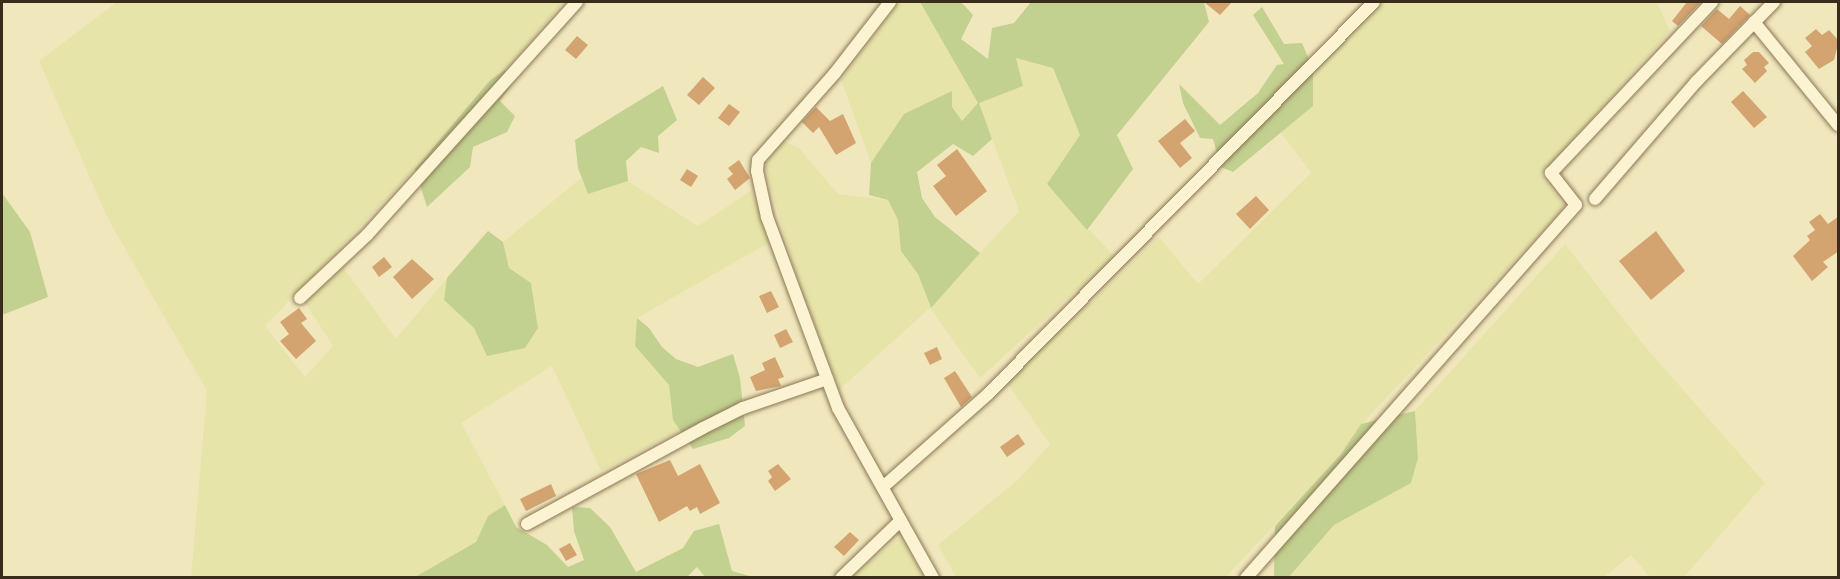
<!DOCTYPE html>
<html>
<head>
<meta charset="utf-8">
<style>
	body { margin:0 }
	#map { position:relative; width:1840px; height:579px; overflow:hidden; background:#f1e7bd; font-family:"PT Serif",serif }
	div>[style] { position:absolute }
	.farmland>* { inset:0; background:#e7e4aa }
	.green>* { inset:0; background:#c2d090 }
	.building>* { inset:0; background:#d3a370 }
	.roads { filter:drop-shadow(0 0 2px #8b7755) drop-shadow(0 0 2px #8b7755) }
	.minor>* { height:12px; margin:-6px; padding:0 6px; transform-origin:6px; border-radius:6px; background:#fbf3d1 }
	span { translate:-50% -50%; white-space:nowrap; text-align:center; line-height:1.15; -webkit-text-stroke:4.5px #f8f0cd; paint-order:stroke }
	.frame { position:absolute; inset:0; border:3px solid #392c1b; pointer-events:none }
</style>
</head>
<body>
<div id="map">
	<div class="farmland">
		<div style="clip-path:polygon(117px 2px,564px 2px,505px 70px,489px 80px,415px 169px,265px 326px,305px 377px,333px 346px,305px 303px,342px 266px,396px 339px,447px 278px,444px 300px,474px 328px,487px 355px,538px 328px,531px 283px,509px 268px,503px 242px,581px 178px,588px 194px,628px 181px,698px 226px,752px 190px,770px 242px,637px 318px,635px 346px,669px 385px,673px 420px,681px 430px,601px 471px,552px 366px,461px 423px,505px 505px,488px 516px,476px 542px,415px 577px,191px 577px,207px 391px,108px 219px,39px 61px)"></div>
		<div style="clip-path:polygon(899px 2px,920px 2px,978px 103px,1023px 86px,1015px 58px,1052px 67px,1080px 135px,1047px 185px,1114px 256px,980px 378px,930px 308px,840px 389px,796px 276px,765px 166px,781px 140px,799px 148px,838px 194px,888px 200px,898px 220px,901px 251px,918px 274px,930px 307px,1019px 211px,979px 104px,962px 122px,952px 107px,904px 114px,871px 163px,841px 80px)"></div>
		<div style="clip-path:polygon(1384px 2px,1657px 2px,1670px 31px,1541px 175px,1565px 206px,1362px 424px,1341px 454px,1226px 577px,956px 577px,938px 545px,1020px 478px,1050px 444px,1007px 383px,1159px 237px,1198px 284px,1311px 173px,1280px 131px,1313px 106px,1313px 69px)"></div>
		<div style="clip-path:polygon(1565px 244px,1642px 343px,1765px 483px,1684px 577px,1650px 577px,1631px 555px,1604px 577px,1289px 578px,1334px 525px,1411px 483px,1418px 458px,1415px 411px)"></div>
		<div style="clip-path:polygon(901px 536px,923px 577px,851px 577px)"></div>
	</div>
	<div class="green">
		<div style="clip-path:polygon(920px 2px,961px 2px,973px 15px,961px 39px,988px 59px,992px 28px,1014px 23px,1031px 2px,1204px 2px,1209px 22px,1117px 135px,1133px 169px,1087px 230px,1047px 184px,1080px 135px,1053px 68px,1016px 58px,1023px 86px,979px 103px,992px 139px,973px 156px,953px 144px,917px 172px,922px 198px,935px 217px,980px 253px,931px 308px,918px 274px,901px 251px,898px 220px,888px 200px,869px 195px,871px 163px,904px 114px,952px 91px,952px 107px,962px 121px,978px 103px)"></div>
		<div style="clip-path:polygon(1262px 7px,1284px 44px,1302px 43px,1313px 69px,1313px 106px,1233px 172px,1221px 167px,1213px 139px,1200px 138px,1183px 103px,1179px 84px,1220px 125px,1258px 93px,1277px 65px,1284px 64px,1253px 15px)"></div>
		<div style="clip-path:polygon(505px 70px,514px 81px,500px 101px,515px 116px,507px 132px,473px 147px,470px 167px,427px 207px,415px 169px,490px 80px)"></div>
		<div style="clip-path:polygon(663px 86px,677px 120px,658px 136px,659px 153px,641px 147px,626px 161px,628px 181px,588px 194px,578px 168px,575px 140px)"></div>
		<div style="clip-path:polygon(2px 193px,30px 232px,48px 297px,2px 315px)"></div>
		<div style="clip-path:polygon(488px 231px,503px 242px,509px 268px,531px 283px,538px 328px,525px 348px,487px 356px,474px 328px,444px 300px,447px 278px)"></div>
		<div style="clip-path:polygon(637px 318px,649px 328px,662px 347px,676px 359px,698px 367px,733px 354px,740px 378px,745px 426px,729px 438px,693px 449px,673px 420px,669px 385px,635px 346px)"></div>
		<div style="clip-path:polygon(1415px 411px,1418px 458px,1411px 483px,1334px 525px,1289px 577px,1274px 578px,1275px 526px,1341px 454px,1361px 424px)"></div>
		<div style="clip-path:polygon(505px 505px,516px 527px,547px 545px,568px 567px,584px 560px,574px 531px,572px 507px,590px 508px,610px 527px,636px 572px,683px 548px,694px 531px,719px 524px,732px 571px,753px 577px,705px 577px,697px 567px,686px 578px,415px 577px,476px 542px,488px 516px)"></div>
	</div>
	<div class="building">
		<div style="clip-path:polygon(1204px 2px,1232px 2px,1220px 15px)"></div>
		<div style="clip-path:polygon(1687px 2px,1701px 2px,1678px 26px,1672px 21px)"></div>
		<div style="clip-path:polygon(1740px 6px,1750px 15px,1722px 44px,1701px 26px,1717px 9px,1729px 19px)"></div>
		<div style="clip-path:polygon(1816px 29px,1822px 35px,1829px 30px,1839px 41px,1834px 60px,1819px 69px,1805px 52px,1812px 46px,1805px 38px)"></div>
		<div style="clip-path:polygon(577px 36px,588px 45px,576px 59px,565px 50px)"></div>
		<div style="clip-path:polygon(1753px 52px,1759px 52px,1769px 63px,1764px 67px,1767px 71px,1755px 83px,1742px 69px,1747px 65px,1744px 60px)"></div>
		<div style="clip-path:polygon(703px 77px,715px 88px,699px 105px,687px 95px)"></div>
		<div style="clip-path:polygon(1743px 91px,1767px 117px,1754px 128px,1731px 102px)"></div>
		<div style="clip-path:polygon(729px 104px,740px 112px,729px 126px,718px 118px)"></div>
		<div style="clip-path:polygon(816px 107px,830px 121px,843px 114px,856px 143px,836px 155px,819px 127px,813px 133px,802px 122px)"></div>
		<div style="clip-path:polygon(1185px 119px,1195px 131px,1180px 143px,1192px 158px,1180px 168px,1158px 141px)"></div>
		<div style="clip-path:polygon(957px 149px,987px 191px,956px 216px,933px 186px,946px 176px,937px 165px)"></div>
		<div style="clip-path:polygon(739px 160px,750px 178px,735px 190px,727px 179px,733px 174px,728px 168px)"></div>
		<div style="clip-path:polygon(687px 169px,698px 176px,691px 187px,680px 180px)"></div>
		<div style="clip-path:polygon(1256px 196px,1269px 210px,1250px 229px,1236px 214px)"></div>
		<div style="clip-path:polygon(1820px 214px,1828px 224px,1839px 216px,1839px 251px,1823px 262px,1828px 267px,1812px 281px,1793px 256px,1810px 240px,1807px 236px,1815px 230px,1809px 222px)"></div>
		<div style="clip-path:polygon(1656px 231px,1685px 271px,1651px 300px,1619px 261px)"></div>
		<div style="clip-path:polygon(384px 257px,392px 267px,379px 277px,372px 267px)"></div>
		<div style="clip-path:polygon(412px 259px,434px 279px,412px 299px,393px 277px)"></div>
		<div style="clip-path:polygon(771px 291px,779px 307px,767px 313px,759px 296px)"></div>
		<div style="clip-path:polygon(299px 308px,307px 319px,301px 323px,316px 341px,296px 359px,280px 341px,289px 334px,280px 322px)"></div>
		<div style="clip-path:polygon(786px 329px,793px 342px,780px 348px,774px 335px)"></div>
		<div style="clip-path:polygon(937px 347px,942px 359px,930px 365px,924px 353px)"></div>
		<div style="clip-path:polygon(775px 357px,784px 377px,778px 379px,781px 386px,756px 391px,750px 377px,765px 370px,762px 363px)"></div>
		<div style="clip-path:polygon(955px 371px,972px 397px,961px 407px,944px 378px)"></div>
		<div style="clip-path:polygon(1018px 434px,1025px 444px,1007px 457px,1000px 447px)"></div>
		<div style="clip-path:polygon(670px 460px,678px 476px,700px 464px,720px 503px,700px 514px,697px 507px,690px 511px,687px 506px,659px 522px,636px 474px)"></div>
		<div style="clip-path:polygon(778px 464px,791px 479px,775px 491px,768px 481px,772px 477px,768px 471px)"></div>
		<div style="clip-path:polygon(551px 484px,556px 496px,526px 511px,520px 499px)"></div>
		<div style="clip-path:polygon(850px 532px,859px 540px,844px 556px,834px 547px)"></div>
		<div style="clip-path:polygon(570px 543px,577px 555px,566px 561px,559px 549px)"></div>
	</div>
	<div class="roads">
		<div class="minor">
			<div style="left:890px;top:2px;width:90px;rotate:127.8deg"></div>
			<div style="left:835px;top:73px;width:116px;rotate:131.5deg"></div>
			<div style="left:758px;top:160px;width:11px;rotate:95deg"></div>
			<div style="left:757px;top:171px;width:47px;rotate:77.7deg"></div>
			<div style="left:767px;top:217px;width:204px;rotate:69.6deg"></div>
			<div style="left:838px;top:408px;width:195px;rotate:60.8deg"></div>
			<div style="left:1754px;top:22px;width:133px;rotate:50.8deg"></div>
			<div style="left:1595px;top:199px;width:155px;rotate:-49.2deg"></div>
			<div style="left:1696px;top:82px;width:112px;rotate:-45.7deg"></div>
			<div style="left:300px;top:298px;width:92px;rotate:-43.2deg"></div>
			<div style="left:367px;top:235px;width:314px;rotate:-48deg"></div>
			<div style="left:883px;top:487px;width:140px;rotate:-41.5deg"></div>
			<div style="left:988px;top:394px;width:550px;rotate:-45.44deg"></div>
			<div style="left:527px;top:524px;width:200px;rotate:-28.6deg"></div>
			<div style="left:703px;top:428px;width:45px;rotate:-26.6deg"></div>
			<div style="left:743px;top:408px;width:89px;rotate:-19deg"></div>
			<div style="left:841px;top:578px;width:83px;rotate:-44deg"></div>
			<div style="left:1246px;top:578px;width:498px;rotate:-48.5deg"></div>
			<div style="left:1576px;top:205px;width:41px;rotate:-128deg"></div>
			<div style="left:1551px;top:173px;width:235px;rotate:-46.7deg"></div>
		</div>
	</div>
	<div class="frame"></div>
</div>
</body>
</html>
